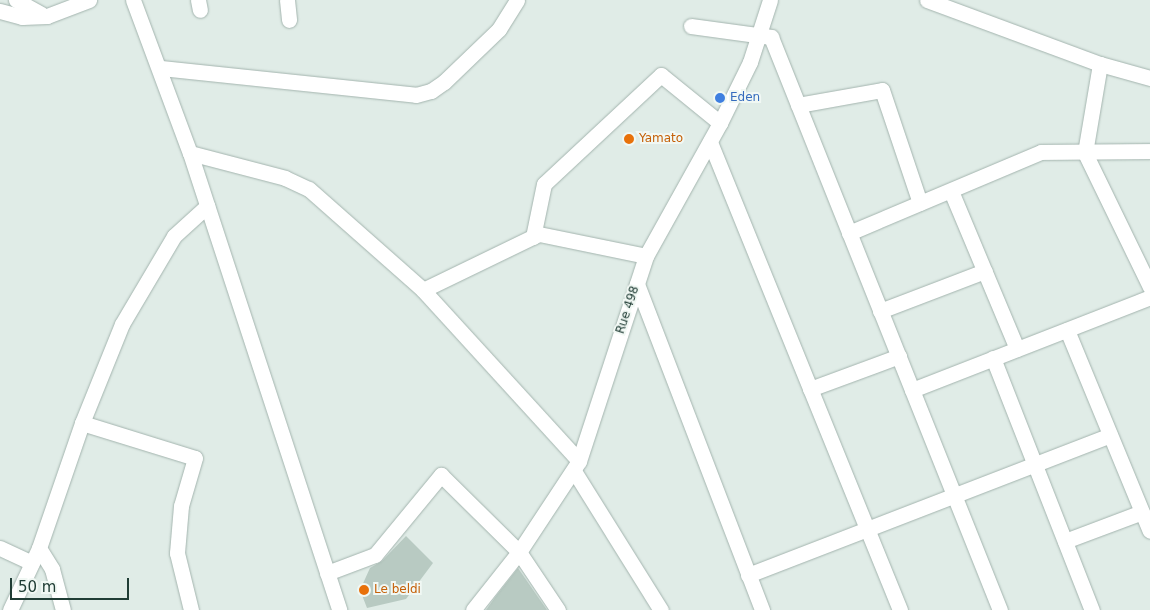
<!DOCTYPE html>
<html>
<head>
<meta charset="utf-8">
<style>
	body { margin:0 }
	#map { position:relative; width:1150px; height:610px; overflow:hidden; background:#e0ece7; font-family:"DejaVu Sans",sans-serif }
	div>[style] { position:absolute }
	.building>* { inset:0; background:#b8cac2 }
	.roads { filter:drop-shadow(0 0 1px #a3b4ae) drop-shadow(0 0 1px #a3b4ae) }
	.minor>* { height:15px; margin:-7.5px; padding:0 7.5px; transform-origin:7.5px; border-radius:7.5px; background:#fff }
	.dots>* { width:14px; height:14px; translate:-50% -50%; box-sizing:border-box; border:2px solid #f1f8f4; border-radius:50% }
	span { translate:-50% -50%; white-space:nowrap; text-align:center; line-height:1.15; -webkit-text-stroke:4px #f1f8f4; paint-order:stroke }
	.shop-label { font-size:12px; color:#366cbe }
	.left { translate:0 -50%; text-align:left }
	.food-label { font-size:12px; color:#c56008 }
	.street-label { font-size:12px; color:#203d35 }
	.scale { position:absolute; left:10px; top:578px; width:119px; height:22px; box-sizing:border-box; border:2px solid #203d35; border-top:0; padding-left:6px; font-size:15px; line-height:18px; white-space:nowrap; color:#203d35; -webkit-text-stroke:4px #f1f8f4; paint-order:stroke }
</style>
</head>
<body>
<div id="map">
	<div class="building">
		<div style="clip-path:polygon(406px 536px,433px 563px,406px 599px,367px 608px,360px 590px,370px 568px,382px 561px)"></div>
		<div style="clip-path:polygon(518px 568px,547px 610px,486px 610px,496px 596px)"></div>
	</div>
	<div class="roads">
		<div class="minor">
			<div style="left:16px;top:0;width:29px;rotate:29deg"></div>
			<div style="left:133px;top:0;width:163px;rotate:69.6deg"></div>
			<div style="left:190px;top:153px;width:481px;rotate:71.9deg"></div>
			<div style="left:198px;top:0;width:10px;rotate:79deg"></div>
			<div style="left:287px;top:0;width:20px;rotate:84deg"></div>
			<div style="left:927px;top:0;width:184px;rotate:20.3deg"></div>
			<div style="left:1100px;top:64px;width:90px;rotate:99.6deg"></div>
			<div style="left:1085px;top:153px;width:149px;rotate:64.1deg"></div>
			<div style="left:0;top:11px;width:23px;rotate:15deg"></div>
			<div style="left:22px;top:17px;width:25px;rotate:-2deg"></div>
			<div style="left:47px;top:16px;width:45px;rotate:-20.9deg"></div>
			<div style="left:691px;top:26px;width:81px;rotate:7.8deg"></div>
			<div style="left:771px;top:37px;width:617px;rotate:68.22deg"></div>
			<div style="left:1100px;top:64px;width:52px;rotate:15.6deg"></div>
			<div style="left:161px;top:68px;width:256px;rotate:6deg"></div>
			<div style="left:416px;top:95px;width:16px;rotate:-15deg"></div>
			<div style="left:431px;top:91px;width:16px;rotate:-35deg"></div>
			<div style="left:444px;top:82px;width:76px;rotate:-43.9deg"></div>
			<div style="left:499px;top:29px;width:34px;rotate:-58deg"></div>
			<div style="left:798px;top:105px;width:85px;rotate:-10.1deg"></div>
			<div style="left:882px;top:90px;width:119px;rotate:71.4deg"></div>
			<div style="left:710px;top:142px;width:505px;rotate:67.9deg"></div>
			<div style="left:190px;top:153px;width:98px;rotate:14.7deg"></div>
			<div style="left:285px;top:178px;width:26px;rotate:25deg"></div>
			<div style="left:309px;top:189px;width:152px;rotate:41.5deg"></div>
			<div style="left:423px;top:290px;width:231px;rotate:47.6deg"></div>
			<div style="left:951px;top:191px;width:171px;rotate:67.3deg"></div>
			<div style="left:849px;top:233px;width:208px;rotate:-22.9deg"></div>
			<div style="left:1041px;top:152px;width:109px;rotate:-0.5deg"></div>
			<div style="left:533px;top:237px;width:54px;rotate:-78.3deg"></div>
			<div style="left:544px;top:184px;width:160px;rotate:-43deg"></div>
			<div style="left:661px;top:75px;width:76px;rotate:39.1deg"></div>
			<div style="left:637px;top:284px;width:349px;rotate:69deg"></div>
			<div style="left:423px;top:290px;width:129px;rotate:-25.8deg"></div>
			<div style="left:539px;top:234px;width:109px;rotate:11.6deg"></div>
			<div style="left:880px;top:311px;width:112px;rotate:-20.9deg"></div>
			<div style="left:1067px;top:330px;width:217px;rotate:67.6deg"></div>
			<div style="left:993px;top:358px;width:271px;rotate:68.6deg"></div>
			<div style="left:810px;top:389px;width:95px;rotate:-20.3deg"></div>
			<div style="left:912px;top:390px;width:256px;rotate:-21.3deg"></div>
			<div style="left:82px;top:423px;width:118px;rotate:17.2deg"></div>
			<div style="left:195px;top:458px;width:50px;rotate:106.3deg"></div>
			<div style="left:181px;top:506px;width:47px;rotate:94.9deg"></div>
			<div style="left:177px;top:553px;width:59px;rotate:76.2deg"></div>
			<div style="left:574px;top:471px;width:164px;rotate:58deg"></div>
			<div style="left:1065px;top:541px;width:82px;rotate:-20.6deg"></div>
			<div style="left:0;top:548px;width:35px;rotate:25deg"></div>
			<div style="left:39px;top:548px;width:25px;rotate:58deg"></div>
			<div style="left:52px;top:569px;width:42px;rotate:75deg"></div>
			<div style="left:327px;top:573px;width:51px;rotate:-20.6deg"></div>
			<div style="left:375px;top:555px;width:104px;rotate:-50.5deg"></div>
			<div style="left:441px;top:475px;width:110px;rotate:44.6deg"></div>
			<div style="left:519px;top:552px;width:70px;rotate:56.1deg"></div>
			<div style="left:748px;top:575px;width:388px;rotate:-21.1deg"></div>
			<div style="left:10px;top:610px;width:68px;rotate:-64.9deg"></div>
			<div style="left:39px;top:548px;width:132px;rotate:-71deg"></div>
			<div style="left:82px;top:423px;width:107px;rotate:-68deg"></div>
			<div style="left:122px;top:324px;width:102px;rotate:-59.4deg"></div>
			<div style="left:174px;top:236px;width:45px;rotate:-42.3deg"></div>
			<div style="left:473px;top:610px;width:74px;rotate:-51.6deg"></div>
			<div style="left:519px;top:552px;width:109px;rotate:-56.6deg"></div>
			<div style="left:579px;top:461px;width:216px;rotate:-71.9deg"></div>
			<div style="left:646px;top:256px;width:152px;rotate:-60.9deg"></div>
			<div style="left:720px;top:123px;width:68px;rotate:-63.8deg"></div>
			<div style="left:750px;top:62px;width:65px;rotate:-72.1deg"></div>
		</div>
	</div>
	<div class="dots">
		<div style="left:720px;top:98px;background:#3f7fe0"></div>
		<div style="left:629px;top:139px;background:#e8710a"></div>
		<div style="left:364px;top:590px;background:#e8710a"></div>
	</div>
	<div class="shop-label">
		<span class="left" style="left:730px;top:98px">Eden</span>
	</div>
	<div class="food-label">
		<span class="left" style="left:639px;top:139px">Yamato</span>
		<span class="left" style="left:374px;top:590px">Le beldi</span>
	</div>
	<div class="street-label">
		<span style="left:628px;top:310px;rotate:-72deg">Rue 498</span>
	</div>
	<div class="scale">50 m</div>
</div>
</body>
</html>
